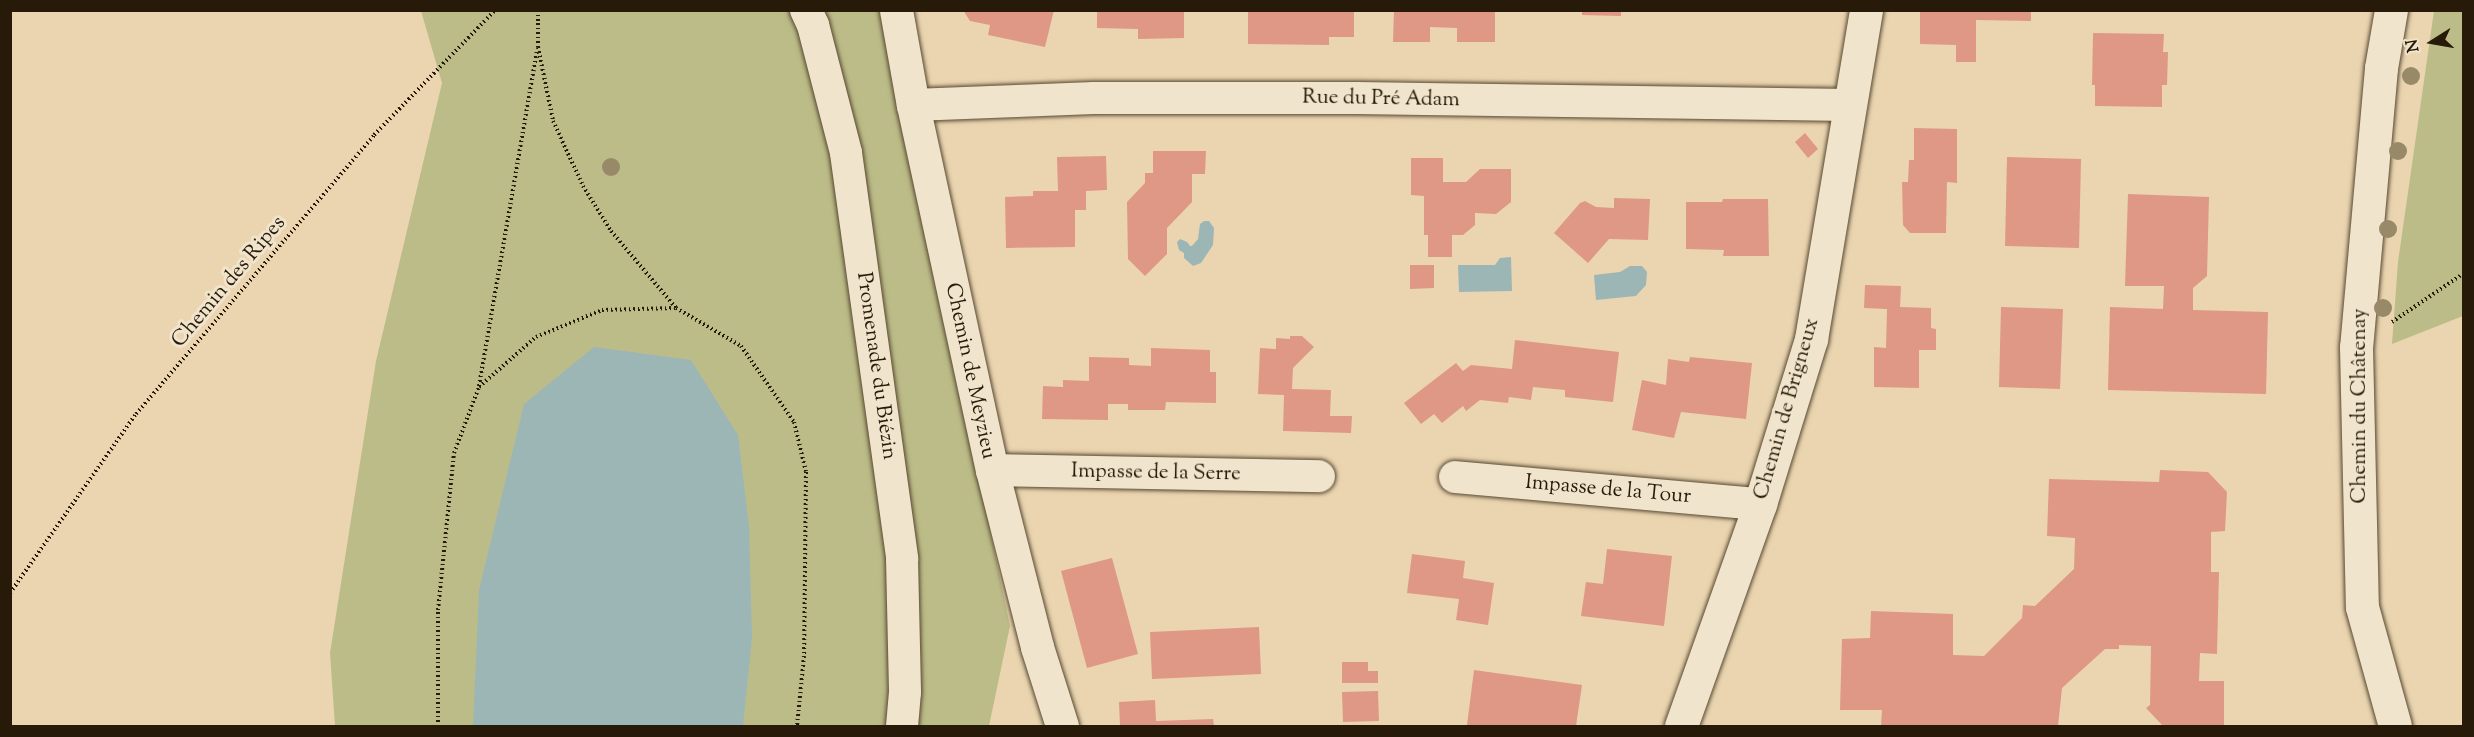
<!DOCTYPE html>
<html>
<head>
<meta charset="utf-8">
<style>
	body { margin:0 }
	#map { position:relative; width:2474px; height:737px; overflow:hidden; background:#ead5b0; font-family:"Sorts Mill Goudy",serif }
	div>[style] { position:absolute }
	.green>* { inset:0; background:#bcbc88 }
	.water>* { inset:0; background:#9cb6b6 }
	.building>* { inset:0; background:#df9885 }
	.path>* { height:4px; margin-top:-2px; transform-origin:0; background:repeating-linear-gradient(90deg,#271a08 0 1.5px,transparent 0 4.5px) }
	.roads { filter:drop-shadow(0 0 2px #584932) drop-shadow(0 0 2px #584932) }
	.minor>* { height:32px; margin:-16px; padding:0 16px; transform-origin:16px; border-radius:16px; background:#f1e4cc }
	.tertiary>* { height:33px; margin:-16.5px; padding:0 16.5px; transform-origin:16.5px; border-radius:16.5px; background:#f1e4cc }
	.trees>* { width:18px; height:18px; margin:-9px; border-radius:50%; background:#988968 }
	span { translate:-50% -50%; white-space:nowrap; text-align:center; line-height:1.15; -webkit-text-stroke:6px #f1e4cc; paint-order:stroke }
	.street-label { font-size:21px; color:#271a08 }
	.frame { position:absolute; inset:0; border:12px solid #271a08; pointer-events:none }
	.north { position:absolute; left:2402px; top:12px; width:60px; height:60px; -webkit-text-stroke:4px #f1e4cc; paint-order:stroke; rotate:259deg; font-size:16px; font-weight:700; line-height:24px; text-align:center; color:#271a08 }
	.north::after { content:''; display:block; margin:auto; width:21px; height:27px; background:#271a08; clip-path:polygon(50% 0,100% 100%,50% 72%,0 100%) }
</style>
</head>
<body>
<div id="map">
	<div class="green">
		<div style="clip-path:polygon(421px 11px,882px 11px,1010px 626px,989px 726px,335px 726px,330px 653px,376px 361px,442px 83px)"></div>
		<div style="clip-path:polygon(2434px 11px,2463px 11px,2463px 316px,2392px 344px,2398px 262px)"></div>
	</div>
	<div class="water">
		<div style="clip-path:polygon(1204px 221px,1209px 221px,1214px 228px,1213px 245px,1201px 263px,1193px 266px,1184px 258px,1184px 253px,1179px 250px,1177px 242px,1180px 239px,1187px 242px,1190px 246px,1192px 246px,1198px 239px,1200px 224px)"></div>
		<div style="clip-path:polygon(1511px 257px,1512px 291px,1459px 292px,1458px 265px,1495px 265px,1500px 258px)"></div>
		<div style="clip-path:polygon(1630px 266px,1642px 266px,1647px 272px,1646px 285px,1636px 296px,1596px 300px,1594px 275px,1620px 272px)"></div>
		<div style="clip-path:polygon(594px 347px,691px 360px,738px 435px,749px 526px,752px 638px,743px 726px,473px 726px,479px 590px,524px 404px)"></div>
	</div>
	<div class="building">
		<div style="clip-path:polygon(963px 10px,1054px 10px,1045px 47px,988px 35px,990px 25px,970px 21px)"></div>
		<div style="clip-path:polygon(1097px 10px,1184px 10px,1184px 38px,1138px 39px,1138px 29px,1097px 28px)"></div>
		<div style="clip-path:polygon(1248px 10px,1354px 10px,1354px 37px,1329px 37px,1329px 45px,1248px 44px)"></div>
		<div style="clip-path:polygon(1394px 10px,1495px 10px,1495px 42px,1457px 42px,1457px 28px,1430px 27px,1430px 42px,1393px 42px)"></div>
		<div style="clip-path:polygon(1582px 10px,1621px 10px,1621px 16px,1582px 15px)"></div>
		<div style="clip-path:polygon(1920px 10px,2031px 10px,2031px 21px,1976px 20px,1976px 62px,1956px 62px,1956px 45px,1920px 44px)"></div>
		<div style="clip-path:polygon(2093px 33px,2164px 34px,2163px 52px,2168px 52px,2167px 85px,2162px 85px,2162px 107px,2095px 106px,2095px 85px,2092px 85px)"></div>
		<div style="clip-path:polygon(1914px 128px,1957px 129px,1957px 183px,1947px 182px,1946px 233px,1910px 233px,1903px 225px,1902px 182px,1908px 182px,1909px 160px,1914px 160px)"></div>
		<div style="clip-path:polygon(1805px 133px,1818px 149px,1808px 158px,1795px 142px)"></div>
		<div style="clip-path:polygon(1153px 151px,1206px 151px,1205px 174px,1192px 174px,1192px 202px,1167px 228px,1167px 254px,1145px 276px,1128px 259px,1127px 202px,1145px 183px,1145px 173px,1153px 173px)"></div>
		<div style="clip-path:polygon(1106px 156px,1107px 190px,1086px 191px,1086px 210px,1075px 210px,1075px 247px,1006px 248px,1005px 197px,1033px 196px,1033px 191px,1058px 191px,1057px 157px)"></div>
		<div style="clip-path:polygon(2007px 157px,2081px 159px,2079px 248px,2005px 246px)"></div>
		<div style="clip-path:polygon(1411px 158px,1443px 158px,1443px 182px,1466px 182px,1480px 169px,1511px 169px,1511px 202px,1496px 214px,1475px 213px,1475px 225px,1463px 235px,1452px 235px,1452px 257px,1428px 257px,1428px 235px,1424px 235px,1424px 196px,1411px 195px)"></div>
		<div style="clip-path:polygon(2128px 194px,2209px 197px,2207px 276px,2193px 288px,2193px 310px,2268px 312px,2266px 394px,2108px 390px,2110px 307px,2163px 309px,2164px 286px,2125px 286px)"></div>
		<div style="clip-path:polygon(1614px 198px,1650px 199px,1648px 240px,1609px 239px,1588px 263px,1554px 233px,1580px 203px,1585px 201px,1596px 207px,1614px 208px)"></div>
		<div style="clip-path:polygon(1723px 199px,1768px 199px,1769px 256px,1723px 256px,1724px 250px,1686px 249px,1686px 202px,1722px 202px)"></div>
		<div style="clip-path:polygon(1410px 265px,1434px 265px,1434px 288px,1410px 289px)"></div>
		<div style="clip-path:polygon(1865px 285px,1901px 286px,1900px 307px,1931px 308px,1931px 328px,1936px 329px,1936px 350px,1919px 350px,1919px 388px,1874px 387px,1874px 347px,1886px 348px,1887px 309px,1864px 308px)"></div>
		<div style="clip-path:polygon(2001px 307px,2063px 309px,2060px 389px,1999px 387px)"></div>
		<div style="clip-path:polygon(1290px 336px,1302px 336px,1314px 347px,1293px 368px,1292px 389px,1331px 390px,1330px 416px,1352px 416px,1351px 433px,1283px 431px,1284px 395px,1258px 394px,1260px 348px,1276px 349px,1276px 338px,1290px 339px)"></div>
		<div style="clip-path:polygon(1515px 340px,1619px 352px,1613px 402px,1565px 397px,1565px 390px,1533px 387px,1531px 400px,1509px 397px,1508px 403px,1480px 400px,1466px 411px,1463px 406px,1442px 423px,1434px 414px,1421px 424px,1404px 403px,1456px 363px,1463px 371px,1471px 365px,1512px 369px)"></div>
		<div style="clip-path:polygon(1151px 348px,1210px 350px,1210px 372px,1216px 372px,1216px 403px,1166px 402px,1165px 410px,1128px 410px,1128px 404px,1108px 404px,1108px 420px,1042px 419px,1043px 386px,1063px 387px,1063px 380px,1089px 381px,1089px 357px,1129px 358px,1129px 365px,1151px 366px)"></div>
		<div style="clip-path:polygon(1690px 357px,1752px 363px,1746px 419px,1681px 412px,1674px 438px,1632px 430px,1642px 380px,1666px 385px,1668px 359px,1689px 362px)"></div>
		<div style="clip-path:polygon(2160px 470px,2208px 472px,2227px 492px,2225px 531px,2211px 532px,2211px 572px,2219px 572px,2217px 654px,2200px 653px,2199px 681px,2224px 681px,2224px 726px,2163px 726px,2146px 708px,2150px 705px,2151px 646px,2119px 645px,2119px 649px,2105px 649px,2062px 688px,2058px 726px,1881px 726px,1882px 710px,1840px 710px,1842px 639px,1870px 638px,1871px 611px,1953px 614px,1953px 655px,1984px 656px,2022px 618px,2023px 605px,2035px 606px,2074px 569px,2075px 538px,2047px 536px,2049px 479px,2159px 482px)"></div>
		<div style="clip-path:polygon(1607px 549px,1672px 556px,1664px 626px,1581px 616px,1586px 582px,1603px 584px)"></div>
		<div style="clip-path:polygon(1412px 554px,1465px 561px,1463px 578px,1494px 583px,1488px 625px,1456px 620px,1459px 599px,1407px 593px)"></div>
		<div style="clip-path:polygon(1112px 558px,1138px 654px,1087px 668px,1061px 571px)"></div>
		<div style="clip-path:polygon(1259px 627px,1261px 674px,1152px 679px,1150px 632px)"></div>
		<div style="clip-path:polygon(1342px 662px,1368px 662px,1368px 671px,1378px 671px,1378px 683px,1342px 683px)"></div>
		<div style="clip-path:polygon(1474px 670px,1582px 685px,1576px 726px,1467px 725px)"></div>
		<div style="clip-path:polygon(1378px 691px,1379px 721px,1343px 722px,1342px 692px)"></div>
		<div style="clip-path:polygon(1155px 700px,1156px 721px,1213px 719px,1214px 726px,1120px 726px,1119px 702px)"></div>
	</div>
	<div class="path">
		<div style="left:538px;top:10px;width:37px;rotate:90deg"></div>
		<div style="left:538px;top:47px;width:76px;rotate:78.5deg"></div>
		<div style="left:553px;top:121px;width:72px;rotate:65.2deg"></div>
		<div style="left:583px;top:186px;width:53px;rotate:58.1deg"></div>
		<div style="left:611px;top:231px;width:101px;rotate:49.8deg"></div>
		<div style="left:676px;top:308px;width:75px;rotate:30.3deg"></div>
		<div style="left:741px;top:346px;width:93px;rotate:55.1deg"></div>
		<div style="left:794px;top:422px;width:51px;rotate:76.5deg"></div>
		<div style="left:806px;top:472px;width:184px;rotate:90.6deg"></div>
		<div style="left:804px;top:656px;width:70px;rotate:95.7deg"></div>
		<div style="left:2392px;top:322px;width:87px;rotate:-34.2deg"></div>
		<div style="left:479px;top:386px;width:340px;rotate:-80.2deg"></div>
		<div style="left:10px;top:593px;width:219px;rotate:-54.9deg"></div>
		<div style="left:136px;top:414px;width:367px;rotate:-49.5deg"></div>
		<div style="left:374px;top:135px;width:174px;rotate:-45.9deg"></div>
		<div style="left:438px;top:726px;width:116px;rotate:-90deg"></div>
		<div style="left:438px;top:610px;width:158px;rotate:-84.2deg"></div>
		<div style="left:454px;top:453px;width:71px;rotate:-69.3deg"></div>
		<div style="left:479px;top:387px;width:76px;rotate:-41.3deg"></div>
		<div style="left:536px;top:337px;width:71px;rotate:-22.2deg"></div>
		<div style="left:602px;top:310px;width:73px;rotate:-1.6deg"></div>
	</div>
	<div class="roads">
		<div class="minor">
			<div style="left:806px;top:10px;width:17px;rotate:65deg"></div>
			<div style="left:813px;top:25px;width:132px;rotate:75.5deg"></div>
			<div style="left:846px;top:153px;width:410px;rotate:82.1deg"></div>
			<div style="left:902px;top:559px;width:133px;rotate:88.7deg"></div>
			<div style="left:905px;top:692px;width:34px;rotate:95deg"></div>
			<div style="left:913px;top:105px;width:181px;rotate:-2.2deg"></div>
			<div style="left:1094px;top:98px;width:262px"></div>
			<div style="left:1356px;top:98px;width:494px;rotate:0.8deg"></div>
			<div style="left:992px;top:470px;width:327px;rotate:1.1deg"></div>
			<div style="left:1455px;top:477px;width:306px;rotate:5.1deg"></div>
		</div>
		<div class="tertiary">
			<div style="left:896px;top:10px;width:97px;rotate:79.9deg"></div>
			<div style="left:913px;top:105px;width:373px;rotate:77.8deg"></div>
			<div style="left:992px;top:470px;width:183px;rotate:75.7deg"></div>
			<div style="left:1037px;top:647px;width:83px;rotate:72.4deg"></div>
			<div style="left:2391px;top:10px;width:59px;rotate:99.8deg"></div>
			<div style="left:2381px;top:68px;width:280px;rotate:95.1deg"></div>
			<div style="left:2356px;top:347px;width:260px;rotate:88.7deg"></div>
			<div style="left:2362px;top:607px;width:123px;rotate:74.5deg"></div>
			<div style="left:1681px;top:726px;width:236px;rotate:-70.4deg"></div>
			<div style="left:1760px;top:504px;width:173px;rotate:-72.8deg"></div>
			<div style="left:1811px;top:339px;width:334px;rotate:-80.5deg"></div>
		</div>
	</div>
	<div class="trees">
		<div style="left:2411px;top:76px"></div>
		<div style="left:2398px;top:151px"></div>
		<div style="left:611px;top:167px"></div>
		<div style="left:2388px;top:229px"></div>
		<div style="left:2383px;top:308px"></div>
	</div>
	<div class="street-label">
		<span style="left:1381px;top:99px;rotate:1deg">Rue du Pré Adam</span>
		<span style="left:229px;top:282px;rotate:-50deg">Chemin des Ripes</span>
		<span style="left:876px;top:366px;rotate:82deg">Promenade du Biézin</span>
		<span style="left:970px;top:371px;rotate:78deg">Chemin de Meyzieu</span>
		<span style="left:2360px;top:406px;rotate:-90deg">Chemin du Châtenay</span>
		<span style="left:1787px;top:409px;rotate:-74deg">Chemin de Brigneux</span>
		<span style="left:1156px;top:473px;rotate:1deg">Impasse de la Serre</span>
		<span style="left:1608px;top:490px;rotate:5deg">Impasse de la Tour</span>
	</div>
	<div class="frame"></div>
	<div class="north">N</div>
</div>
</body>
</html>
